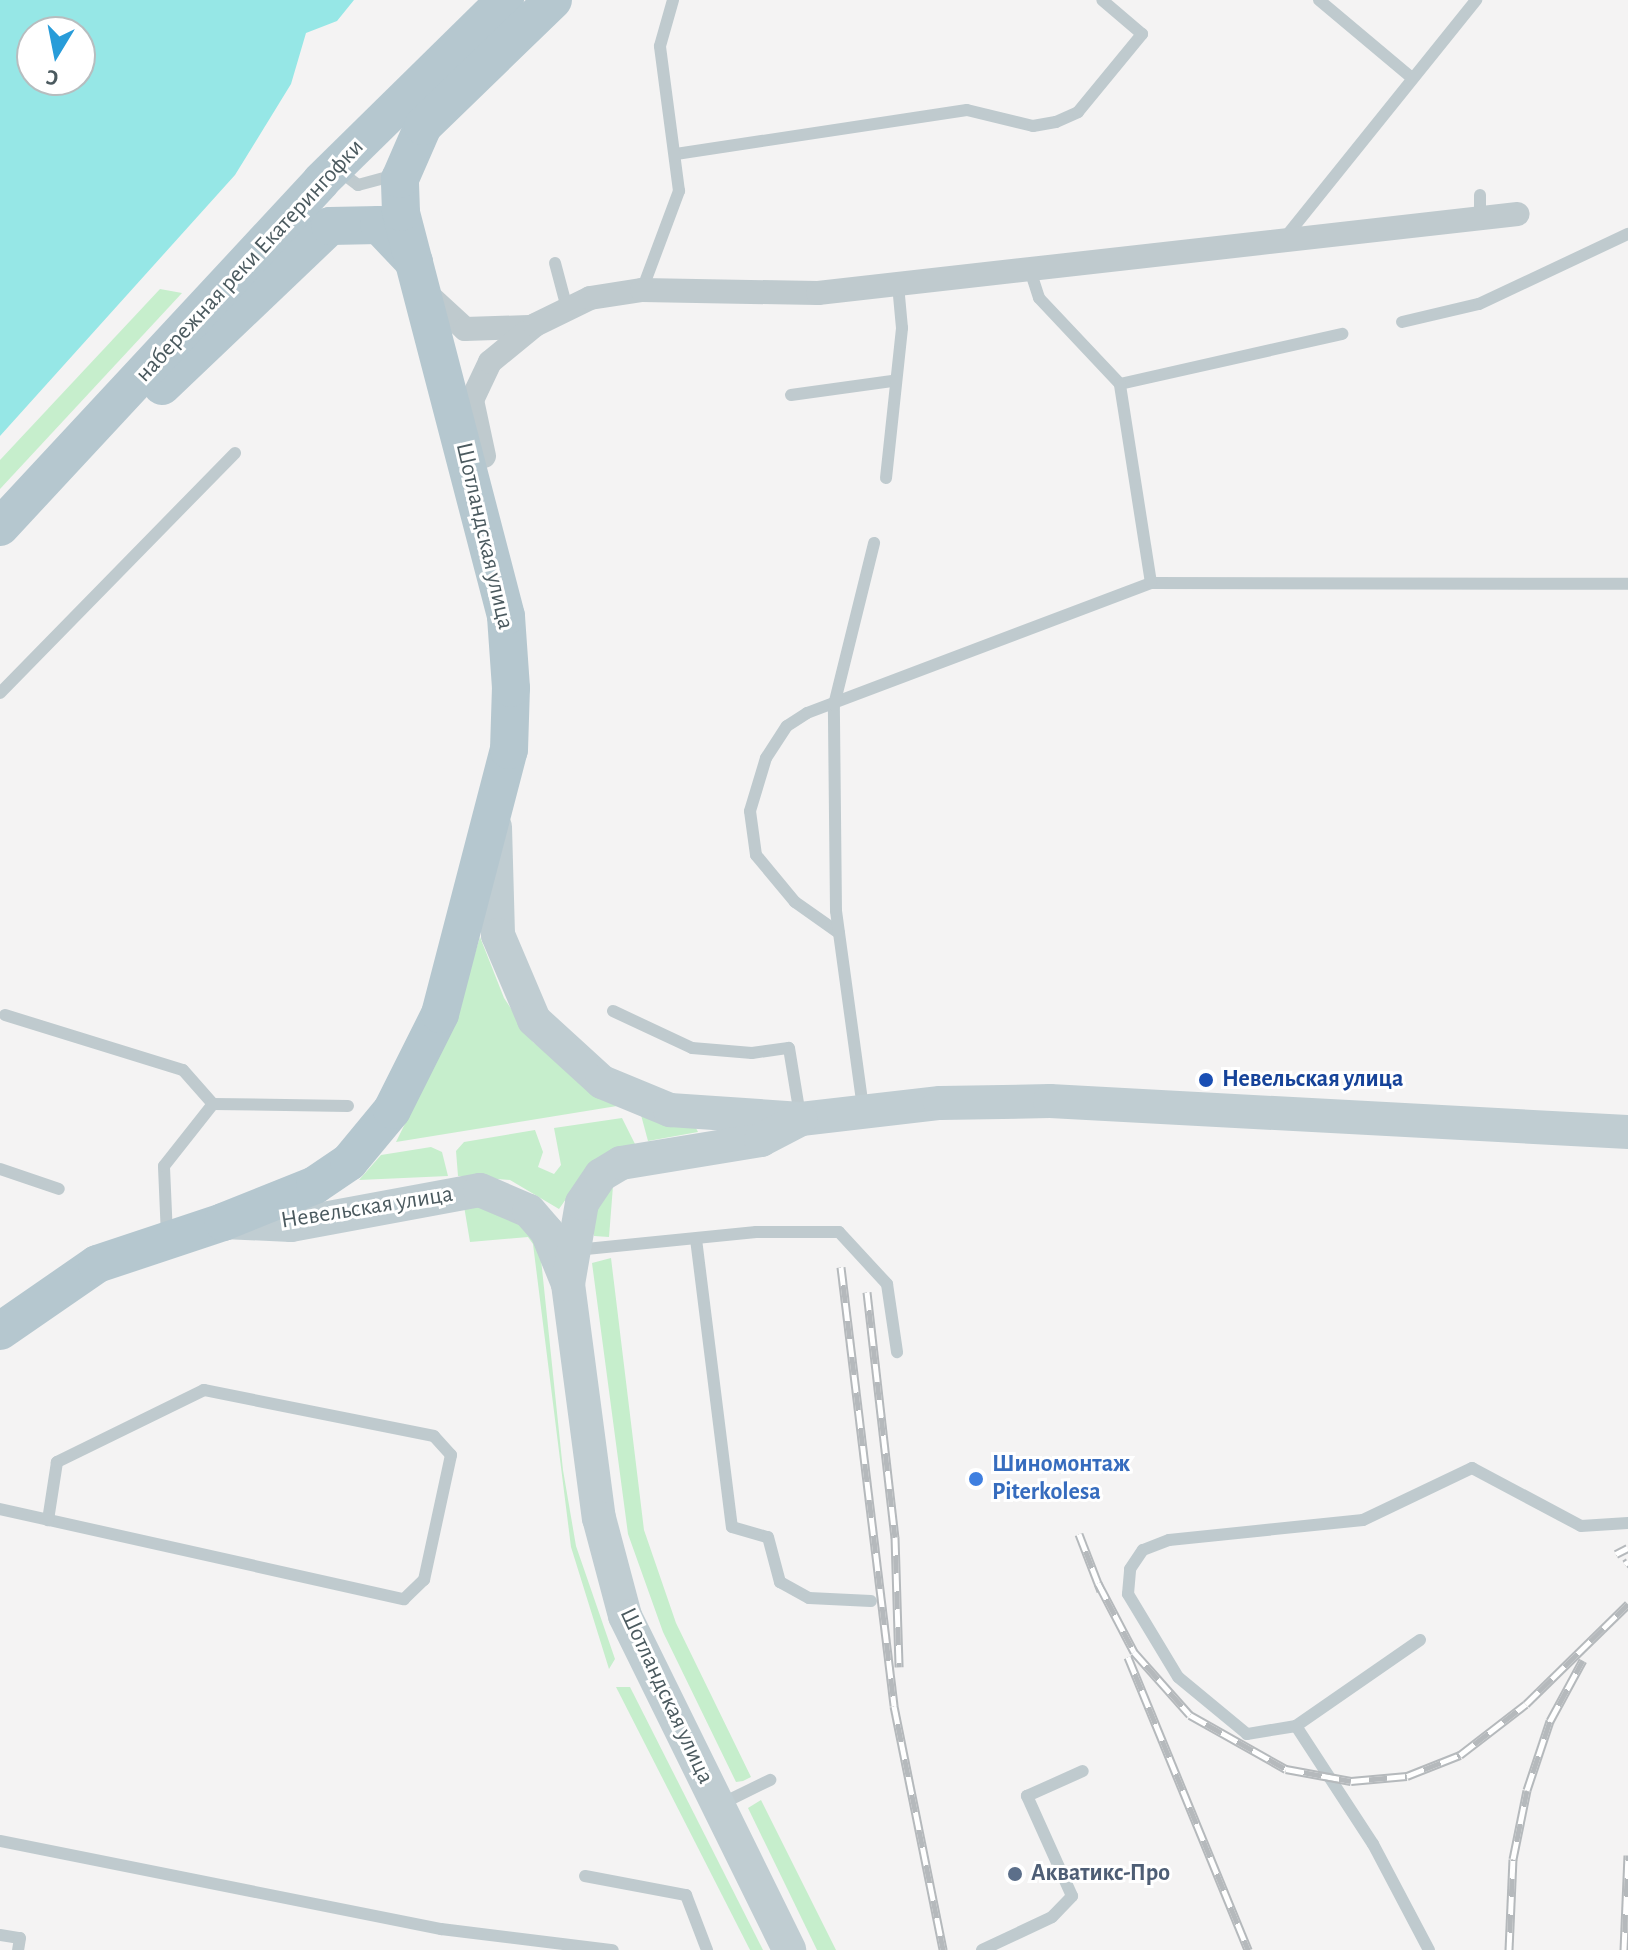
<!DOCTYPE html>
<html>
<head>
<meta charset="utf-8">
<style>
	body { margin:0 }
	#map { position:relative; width:1628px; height:1950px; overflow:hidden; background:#f4f3f3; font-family:"Alegreya Sans",sans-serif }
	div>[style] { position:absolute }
	.green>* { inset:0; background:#c6eecc }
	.water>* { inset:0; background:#96e7e6 }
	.lane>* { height:12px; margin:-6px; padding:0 6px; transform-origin:6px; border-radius:6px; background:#bfcace }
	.street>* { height:24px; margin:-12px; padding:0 12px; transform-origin:12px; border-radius:12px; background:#bfcace }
	.secondary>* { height:34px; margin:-17px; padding:0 17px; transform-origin:17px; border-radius:17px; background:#c0cdd2 }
	.primary>* { height:38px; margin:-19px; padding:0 19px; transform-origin:19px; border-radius:19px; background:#b5c7cf }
	.rail>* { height:9px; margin-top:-4.5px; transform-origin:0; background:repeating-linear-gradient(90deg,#fff 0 18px,#b5b9bc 0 36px); box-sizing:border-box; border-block:2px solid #b5b9bc }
	.dots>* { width:22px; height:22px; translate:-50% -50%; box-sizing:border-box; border:4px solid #fff; border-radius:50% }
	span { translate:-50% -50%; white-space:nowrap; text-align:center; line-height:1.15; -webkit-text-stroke:6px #fff; paint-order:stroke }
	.street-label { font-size:24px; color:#4b5a5f }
	.transit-label { font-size:24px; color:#164399; font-weight:700 }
	.left { translate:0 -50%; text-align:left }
	.shop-label { font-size:24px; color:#366cbe; font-weight:700 }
	.service-label { font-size:24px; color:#4e5e75; font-weight:700 }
	.north { position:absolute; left:16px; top:16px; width:80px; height:80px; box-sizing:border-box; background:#fff; border:2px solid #b7bdbf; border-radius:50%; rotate:190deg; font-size:22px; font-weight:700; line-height:32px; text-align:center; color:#4b5a5f }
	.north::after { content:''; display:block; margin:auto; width:28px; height:36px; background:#289cd9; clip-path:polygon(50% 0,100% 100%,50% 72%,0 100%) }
</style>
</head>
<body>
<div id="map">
	<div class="green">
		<div style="clip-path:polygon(160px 289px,182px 293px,0 489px,0 460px)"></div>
		<div style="clip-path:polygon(480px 937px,504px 998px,533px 1042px,617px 1106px,396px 1142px,452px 1028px)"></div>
		<div style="clip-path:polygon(641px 1115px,696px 1128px,698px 1132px,648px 1141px)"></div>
		<div style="clip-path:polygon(622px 1118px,635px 1144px,587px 1169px,559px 1209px,510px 1180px,458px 1176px,456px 1151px,464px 1142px,535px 1130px,543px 1152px,538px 1167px,554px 1174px,561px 1165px,554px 1128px)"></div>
		<div style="clip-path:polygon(431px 1147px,442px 1152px,448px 1176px,359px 1180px,381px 1155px)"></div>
		<div style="clip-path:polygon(613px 1186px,609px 1237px,594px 1236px,593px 1213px)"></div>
		<div style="clip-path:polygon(464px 1206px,492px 1207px,530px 1232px,541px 1259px,563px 1470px,576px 1546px,615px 1659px,609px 1669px,571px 1547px,533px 1244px,528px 1237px,470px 1242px)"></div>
		<div style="clip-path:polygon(611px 1258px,644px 1530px,676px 1623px,751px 1777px,743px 1781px,736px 1782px,663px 1632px,628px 1534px,592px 1263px)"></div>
		<div style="clip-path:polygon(616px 1687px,630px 1687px,763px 1950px,750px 1950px)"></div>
		<div style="clip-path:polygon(761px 1800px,836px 1950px,817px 1950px,748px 1808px)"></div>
	</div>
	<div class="water">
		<div style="clip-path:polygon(evenodd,0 0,354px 0,337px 21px,306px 33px,291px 84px,235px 175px,0 436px,0 0,32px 32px,80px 32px,80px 80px,32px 80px,32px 32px)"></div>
	</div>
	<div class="lane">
		<div style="left:1319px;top:0;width:121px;rotate:40deg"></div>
		<div style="left:676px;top:154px;width:294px;rotate:-8.6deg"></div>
		<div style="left:967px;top:110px;width:68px;rotate:13.6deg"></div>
		<div style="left:1033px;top:126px;width:23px;rotate:-10deg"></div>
		<div style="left:1056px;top:122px;width:24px;rotate:-24deg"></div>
		<div style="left:1078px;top:112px;width:101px;rotate:-50.6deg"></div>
		<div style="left:1142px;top:34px;width:52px;rotate:-139.6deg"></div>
		<div style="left:338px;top:170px;width:25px;rotate:37deg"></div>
		<div style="left:358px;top:185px;width:38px;rotate:-15deg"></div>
		<div style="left:1480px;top:195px;width:21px;rotate:90deg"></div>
		<div style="left:1284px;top:239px;width:307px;rotate:-51.2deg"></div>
		<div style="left:555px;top:263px;width:47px;rotate:75.1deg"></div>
		<div style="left:1030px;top:270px;width:29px;rotate:72deg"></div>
		<div style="left:1039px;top:298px;width:118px;rotate:46.7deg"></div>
		<div style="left:1120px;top:384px;width:228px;rotate:-12.7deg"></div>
		<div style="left:642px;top:290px;width:106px;rotate:-69.5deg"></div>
		<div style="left:679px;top:191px;width:146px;rotate:-97.5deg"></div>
		<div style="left:660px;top:46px;width:48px;rotate:-74.2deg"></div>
		<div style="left:1402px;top:322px;width:79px;rotate:-13.2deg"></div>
		<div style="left:1479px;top:304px;width:165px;rotate:-25.2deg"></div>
		<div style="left:791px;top:395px;width:102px;rotate:-7.9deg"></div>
		<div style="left:886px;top:478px;width:151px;rotate:-83.9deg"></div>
		<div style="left:902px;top:328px;width:43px;rotate:-95.3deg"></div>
		<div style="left:1151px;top:583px;width:477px;rotate:0.1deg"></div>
		<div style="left:0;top:693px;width:336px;rotate:-45.6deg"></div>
		<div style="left:839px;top:933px;width:54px;rotate:-144.8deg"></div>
		<div style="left:795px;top:902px;width:61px;rotate:-129.7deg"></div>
		<div style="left:756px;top:855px;width:44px;rotate:-97.8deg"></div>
		<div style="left:750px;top:811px;width:55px;rotate:-73.2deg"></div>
		<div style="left:766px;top:758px;width:38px;rotate:-57deg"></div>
		<div style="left:787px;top:726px;width:24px;rotate:-33deg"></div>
		<div style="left:807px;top:713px;width:368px;rotate:-20.7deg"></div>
		<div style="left:1151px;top:583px;width:201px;rotate:-98.9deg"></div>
		<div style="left:613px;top:1011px;width:87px;rotate:25.1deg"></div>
		<div style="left:692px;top:1048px;width:60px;rotate:4.8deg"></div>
		<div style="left:752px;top:1053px;width:37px;rotate:-8deg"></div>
		<div style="left:789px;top:1048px;width:68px;rotate:80.7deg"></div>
		<div style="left:5px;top:1015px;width:186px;rotate:17.2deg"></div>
		<div style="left:183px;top:1070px;width:45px;rotate:48.6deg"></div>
		<div style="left:863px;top:1108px;width:199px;rotate:-97.8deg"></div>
		<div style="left:836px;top:911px;width:206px;rotate:-90.6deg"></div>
		<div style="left:834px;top:705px;width:167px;rotate:-76.1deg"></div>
		<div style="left:0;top:1169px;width:62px;rotate:18.7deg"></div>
		<div style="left:167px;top:1236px;width:70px;rotate:-92.5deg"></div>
		<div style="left:164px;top:1166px;width:79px;rotate:-51.7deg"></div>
		<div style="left:213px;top:1104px;width:135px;rotate:0.8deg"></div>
		<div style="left:696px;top:1239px;width:290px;rotate:82.9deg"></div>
		<div style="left:732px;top:1527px;width:37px;rotate:16deg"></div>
		<div style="left:768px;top:1537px;width:47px;rotate:75.1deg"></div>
		<div style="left:780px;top:1582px;width:33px;rotate:29deg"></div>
		<div style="left:809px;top:1598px;width:62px;rotate:2.8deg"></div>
		<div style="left:576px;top:1250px;width:181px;rotate:-5.7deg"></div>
		<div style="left:756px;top:1232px;width:83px"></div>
		<div style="left:839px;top:1232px;width:71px;rotate:47.3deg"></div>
		<div style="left:887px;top:1284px;width:69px;rotate:81.6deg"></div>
		<div style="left:0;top:1509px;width:414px;rotate:12.6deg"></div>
		<div style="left:404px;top:1599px;width:28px;rotate:-44deg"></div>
		<div style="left:424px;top:1580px;width:128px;rotate:-77.8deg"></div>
		<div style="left:451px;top:1455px;width:25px;rotate:-132deg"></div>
		<div style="left:434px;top:1436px;width:235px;rotate:-168.7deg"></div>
		<div style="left:204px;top:1390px;width:164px;rotate:153.9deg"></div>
		<div style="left:57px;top:1462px;width:59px;rotate:98.8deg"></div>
		<div style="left:1420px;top:1640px;width:151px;rotate:145.3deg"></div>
		<div style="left:1296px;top:1726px;width:50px;rotate:170.7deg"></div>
		<div style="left:1247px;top:1734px;width:89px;rotate:-140.4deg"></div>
		<div style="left:1178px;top:1677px;width:97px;rotate:-121.1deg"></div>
		<div style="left:1128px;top:1594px;width:25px;rotate:-85deg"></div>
		<div style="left:1130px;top:1569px;width:23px;rotate:-56deg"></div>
		<div style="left:1143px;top:1550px;width:28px;rotate:-21deg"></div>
		<div style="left:1169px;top:1540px;width:195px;rotate:-5.9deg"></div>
		<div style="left:1363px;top:1520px;width:121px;rotate:-25.5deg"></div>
		<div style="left:1472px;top:1468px;width:123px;rotate:28deg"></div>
		<div style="left:1581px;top:1526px;width:47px;rotate:-3.7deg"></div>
		<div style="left:1296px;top:1726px;width:141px;rotate:56.9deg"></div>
		<div style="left:1373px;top:1844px;width:120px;rotate:62.2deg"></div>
		<div style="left:721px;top:1804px;width:55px;rotate:-26.1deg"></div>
		<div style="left:0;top:1841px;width:450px;rotate:11.3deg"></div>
		<div style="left:441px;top:1929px;width:173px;rotate:7deg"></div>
		<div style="left:585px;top:1876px;width:103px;rotate:10.7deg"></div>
		<div style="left:686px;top:1895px;width:59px;rotate:69.1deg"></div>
		<div style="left:0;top:1935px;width:20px;rotate:9deg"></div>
		<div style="left:20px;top:1938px;width:12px;rotate:99deg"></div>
		<div style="left:982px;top:1950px;width:77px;rotate:-25.2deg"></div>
		<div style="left:1052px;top:1917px;width:29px;rotate:-46deg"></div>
		<div style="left:1072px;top:1896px;width:110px;rotate:-114.2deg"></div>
		<div style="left:1027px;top:1796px;width:61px;rotate:-24.1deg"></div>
	</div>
	<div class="street">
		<div style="left:426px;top:293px;width:53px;rotate:42.7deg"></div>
		<div style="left:465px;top:329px;width:64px;rotate:-1.8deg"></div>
		<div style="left:484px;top:456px;width:57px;rotate:-102.1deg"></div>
		<div style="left:472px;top:400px;width:42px;rotate:-64.7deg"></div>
		<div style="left:490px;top:362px;width:58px;rotate:-39.4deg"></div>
		<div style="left:535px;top:325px;width:61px;rotate:-26.1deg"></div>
		<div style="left:590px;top:298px;width:53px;rotate:-8.7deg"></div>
		<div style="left:642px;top:290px;width:176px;rotate:1deg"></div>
		<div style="left:818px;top:293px;width:704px;rotate:-6.44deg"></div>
	</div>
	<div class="secondary">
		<div style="left:495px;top:827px;width:108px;rotate:88.4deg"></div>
		<div style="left:498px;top:935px;width:92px;rotate:67deg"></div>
		<div style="left:534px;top:1020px;width:92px;rotate:42.4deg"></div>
		<div style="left:602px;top:1082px;width:74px;rotate:22.4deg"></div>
		<div style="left:670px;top:1110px;width:131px;rotate:3.9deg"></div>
		<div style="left:801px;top:1119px;width:140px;rotate:-6.6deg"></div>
		<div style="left:940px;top:1103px;width:110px;rotate:-1deg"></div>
		<div style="left:1050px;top:1101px;width:579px;rotate:3.07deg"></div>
		<div style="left:223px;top:1222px;width:68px;rotate:2.5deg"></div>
		<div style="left:291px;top:1225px;width:192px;rotate:-10.5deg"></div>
		<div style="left:480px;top:1190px;width:53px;rotate:23.2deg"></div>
		<div style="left:529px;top:1211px;width:28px;rotate:49deg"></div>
		<div style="left:547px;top:1232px;width:56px;rotate:68deg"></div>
		<div style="left:568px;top:1284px;width:236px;rotate:82.5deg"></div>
		<div style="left:599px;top:1518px;width:101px;rotate:75.1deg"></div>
		<div style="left:625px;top:1616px;width:372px;rotate:63.8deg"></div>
		<div style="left:568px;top:1284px;width:82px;rotate:-80.2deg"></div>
		<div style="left:582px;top:1203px;width:34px;rotate:-56deg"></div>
		<div style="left:601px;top:1175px;width:23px;rotate:-31deg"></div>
		<div style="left:621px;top:1163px;width:142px;rotate:-9.3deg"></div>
		<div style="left:761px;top:1140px;width:45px;rotate:-27.7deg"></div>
	</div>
	<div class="primary">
		<div style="left:162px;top:386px;width:232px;rotate:-43.6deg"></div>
		<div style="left:330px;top:226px;width:49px;rotate:-1.2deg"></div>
		<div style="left:379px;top:225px;width:51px;rotate:46.6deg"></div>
		<div style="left:0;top:527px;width:472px;rotate:-47.1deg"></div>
		<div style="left:321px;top:181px;width:258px;rotate:-44.5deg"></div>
		<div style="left:0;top:1331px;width:118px;rotate:-34.6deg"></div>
		<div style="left:97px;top:1264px;width:133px;rotate:-18.4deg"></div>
		<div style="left:223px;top:1222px;width:99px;rotate:-21.9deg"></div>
		<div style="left:315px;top:1185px;width:41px;rotate:-34.1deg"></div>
		<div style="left:349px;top:1162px;width:67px;rotate:-50.4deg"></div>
		<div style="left:392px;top:1110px;width:107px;rotate:-63.4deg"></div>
		<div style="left:440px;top:1014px;width:273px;rotate:-75.4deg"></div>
		<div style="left:509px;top:750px;width:62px;rotate:-88.2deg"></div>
		<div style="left:511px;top:688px;width:72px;rotate:-94deg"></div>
		<div style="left:506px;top:616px;width:417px;rotate:-104.6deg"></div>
		<div style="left:401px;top:212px;width:33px;rotate:-92deg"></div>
		<div style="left:400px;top:179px;width:58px;rotate:-66.5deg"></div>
		<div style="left:423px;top:126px;width:181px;rotate:-44.1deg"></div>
	</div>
	<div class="rail">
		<div style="left:841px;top:1267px;width:442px;rotate:83.1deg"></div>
		<div style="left:894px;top:1706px;width:249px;rotate:78.6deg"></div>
		<div style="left:867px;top:1292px;width:247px;rotate:83.5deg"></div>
		<div style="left:895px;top:1537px;width:130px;rotate:88.2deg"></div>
		<div style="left:1079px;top:1534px;width:61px;rotate:68.9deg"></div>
		<div style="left:1616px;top:1554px;width:13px;rotate:-27deg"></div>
		<div style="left:1625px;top:1564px;width:4px;rotate:-34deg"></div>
		<div style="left:1098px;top:1583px;width:78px;rotate:62.4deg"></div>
		<div style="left:1134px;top:1652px;width:84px;rotate:48.4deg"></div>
		<div style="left:1190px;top:1715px;width:110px;rotate:29.4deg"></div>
		<div style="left:1286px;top:1769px;width:66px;rotate:10.5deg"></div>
		<div style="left:1351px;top:1781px;width:56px;rotate:-5.1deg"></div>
		<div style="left:1407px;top:1776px;width:57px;rotate:-21.6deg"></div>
		<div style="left:1460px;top:1755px;width:83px;rotate:-37.7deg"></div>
		<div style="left:1526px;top:1704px;width:143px;rotate:-44.4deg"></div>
		<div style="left:1128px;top:1657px;width:317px;rotate:67.7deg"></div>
		<div style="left:1509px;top:1950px;width:91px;rotate:-87.5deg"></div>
		<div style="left:1513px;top:1859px;width:70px;rotate:-78.5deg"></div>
		<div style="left:1527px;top:1790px;width:73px;rotate:-71.6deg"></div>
		<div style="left:1550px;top:1721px;width:69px;rotate:-61.6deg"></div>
		<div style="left:1624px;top:1950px;width:95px;rotate:-87.6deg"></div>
	</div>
	<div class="dots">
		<div style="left:1206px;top:1080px;background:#1a4fb4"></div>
		<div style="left:976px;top:1479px;background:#3f7fe0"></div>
		<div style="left:1015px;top:1874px;background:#5c6f8a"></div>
	</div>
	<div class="street-label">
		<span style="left:250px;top:261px;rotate:-47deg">набережная реки Екатерингофки</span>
		<span style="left:484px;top:536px;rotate:77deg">Шотландская улица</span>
		<span style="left:367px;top:1208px;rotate:-9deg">Невельская улица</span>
		<span style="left:666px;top:1696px;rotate:65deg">Шотландская улица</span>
	</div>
	<div class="transit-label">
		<span class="left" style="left:1222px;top:1080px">Невельская улица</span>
	</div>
	<div class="shop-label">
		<span class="left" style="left:992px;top:1479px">Шиномонтаж<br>Piterkolesa</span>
	</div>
	<div class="service-label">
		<span class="left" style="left:1031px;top:1874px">Акватикс-Про</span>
	</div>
	<div class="north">С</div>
</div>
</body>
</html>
